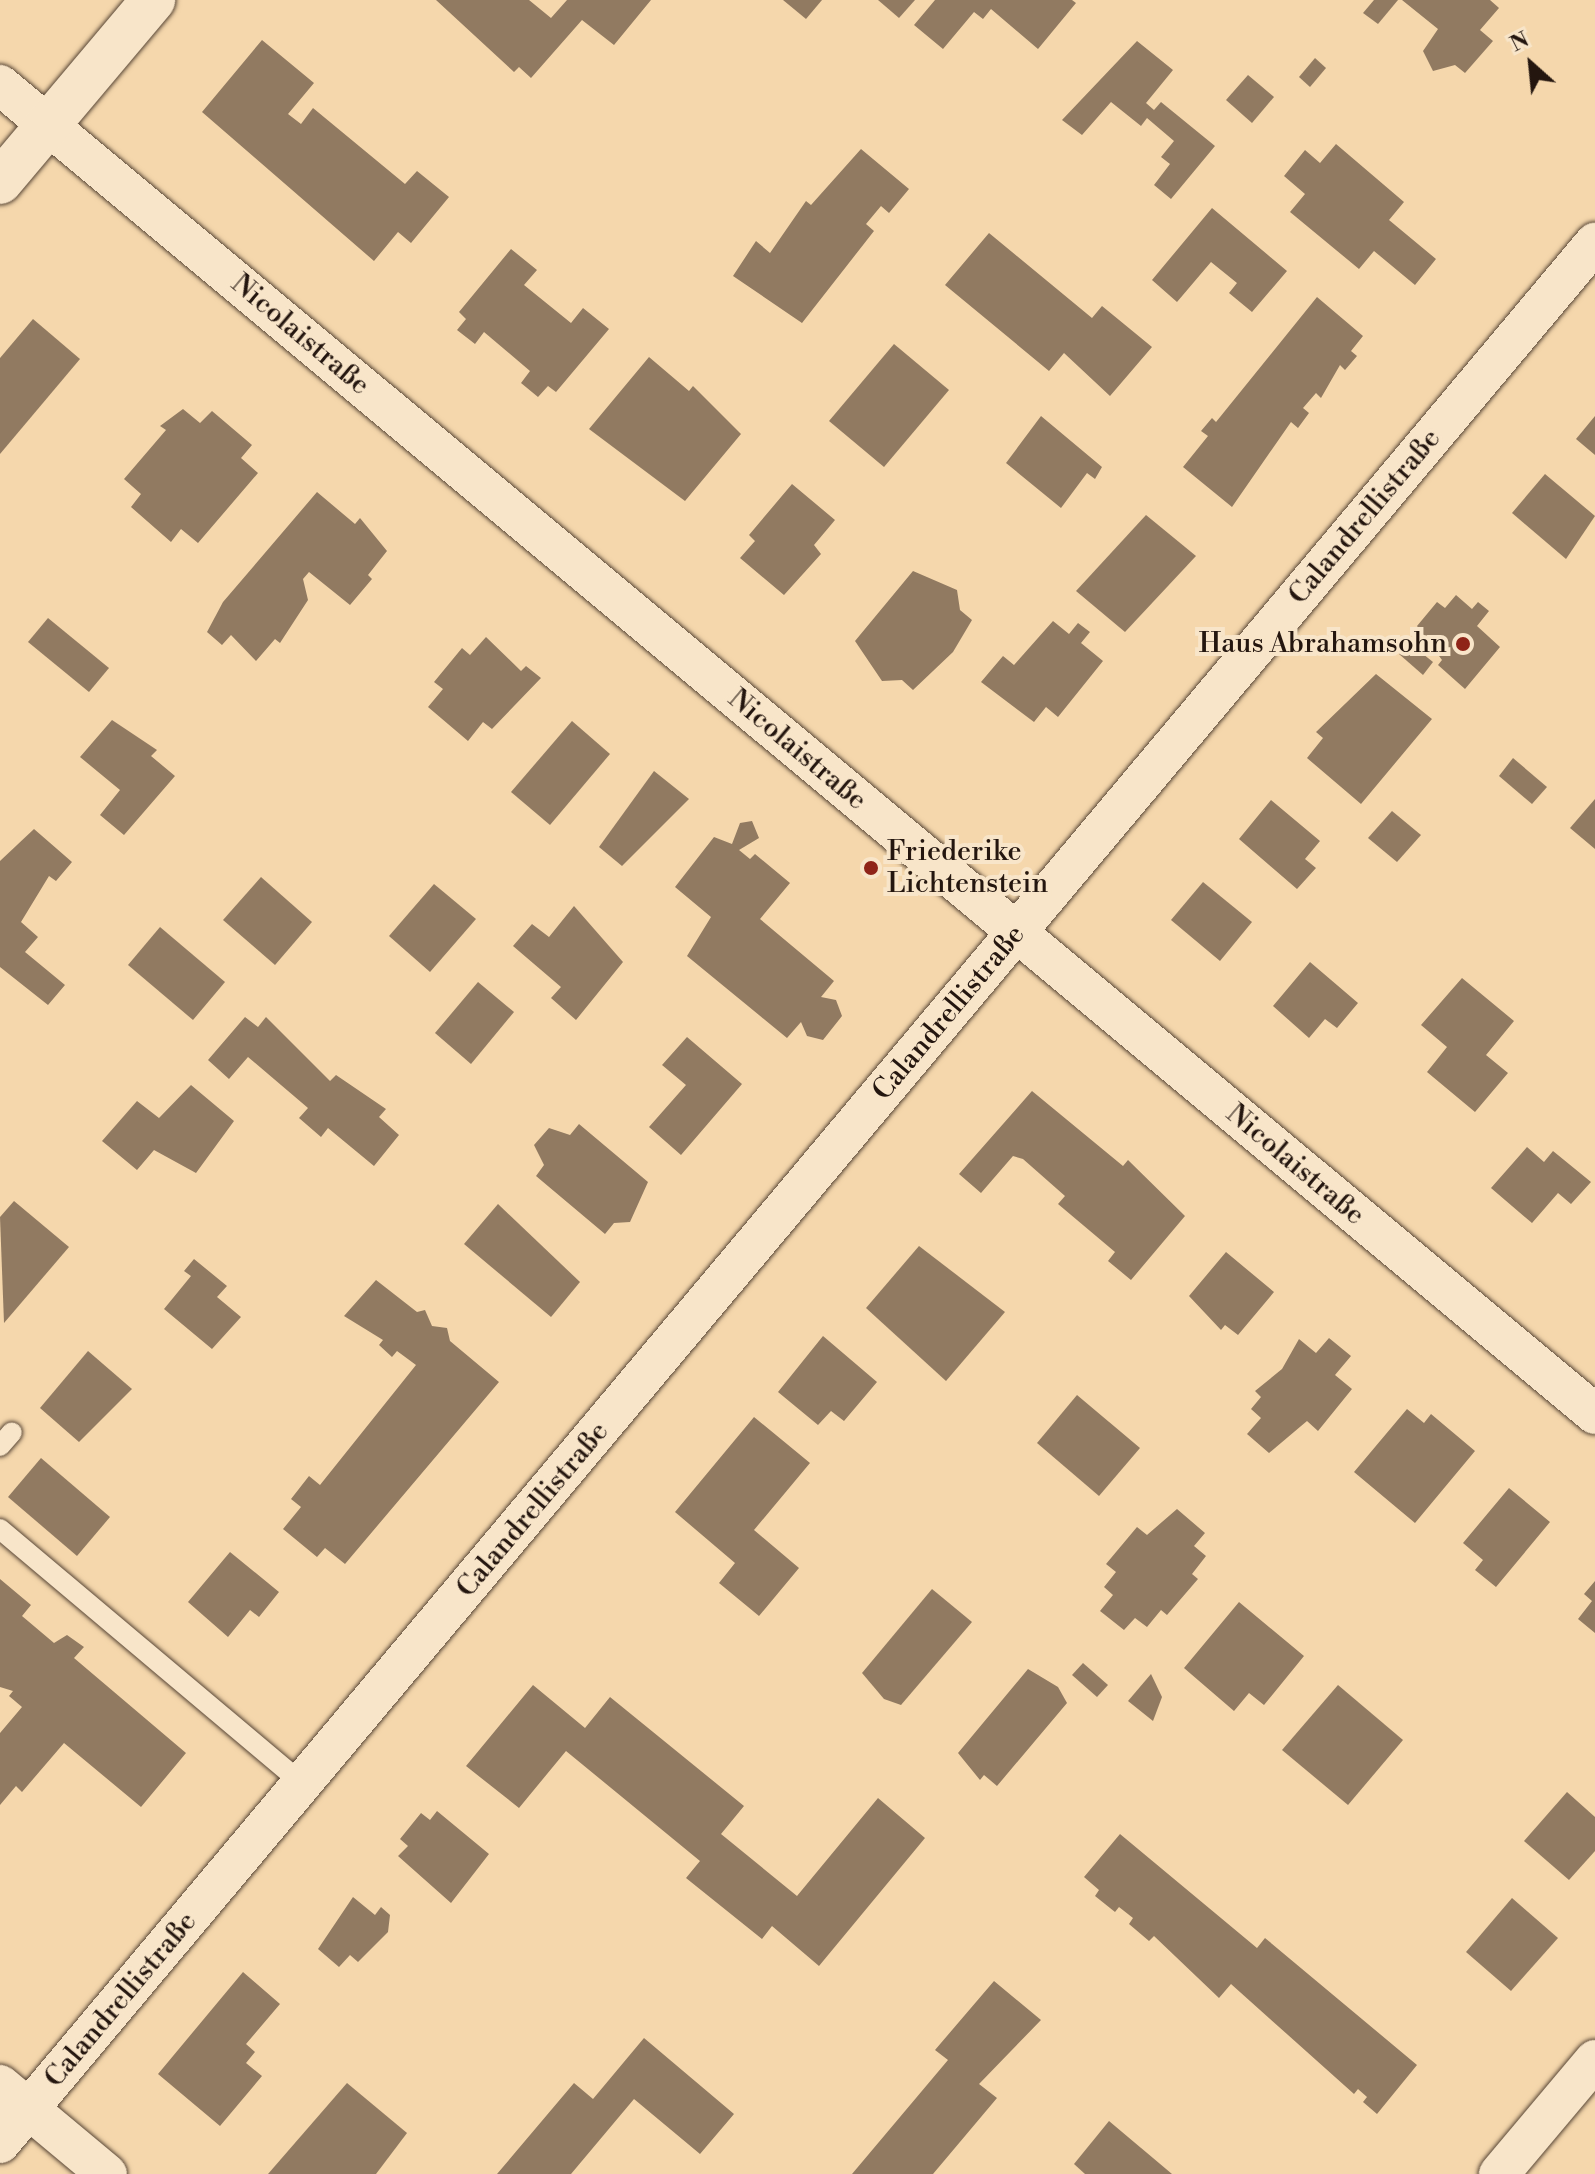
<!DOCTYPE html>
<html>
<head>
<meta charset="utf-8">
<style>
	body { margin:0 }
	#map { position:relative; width:1595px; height:2174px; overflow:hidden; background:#f5d7ac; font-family:"Libre Bodoni",serif }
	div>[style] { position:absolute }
	.building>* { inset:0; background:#917a61 }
	.roads { filter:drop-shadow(0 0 2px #584636) drop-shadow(0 0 2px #584636) }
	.service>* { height:20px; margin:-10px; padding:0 10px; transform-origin:10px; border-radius:10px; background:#f8e5c9 }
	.minor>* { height:40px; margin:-20px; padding:0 20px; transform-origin:20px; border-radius:20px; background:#f8e5c9 }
	.tertiary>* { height:44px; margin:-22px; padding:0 22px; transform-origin:22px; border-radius:22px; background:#f8e5c9 }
	.dots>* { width:22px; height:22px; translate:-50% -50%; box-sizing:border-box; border:4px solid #f8e5c9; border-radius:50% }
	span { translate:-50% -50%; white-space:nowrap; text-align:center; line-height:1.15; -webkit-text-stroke:8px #f8e5c9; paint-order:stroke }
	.street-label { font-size:28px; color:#24160f }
	.poi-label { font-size:28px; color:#24160f }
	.right { translate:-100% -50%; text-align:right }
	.left { translate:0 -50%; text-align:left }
	.north { position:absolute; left:1491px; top:24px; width:80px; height:80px; -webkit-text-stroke:6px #f8e5c9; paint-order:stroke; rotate:333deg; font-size:22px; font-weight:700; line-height:32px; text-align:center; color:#24160f }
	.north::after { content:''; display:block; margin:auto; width:28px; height:36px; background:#24160f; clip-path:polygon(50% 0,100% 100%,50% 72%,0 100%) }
</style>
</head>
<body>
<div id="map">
	<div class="building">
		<div style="clip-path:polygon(436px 0,529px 0,551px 18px,567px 0,651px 0,614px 45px,582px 20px,531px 78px,519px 67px,514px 72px)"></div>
		<div style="clip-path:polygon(783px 0,822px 0,806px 19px)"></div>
		<div style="clip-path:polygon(878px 0,915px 0,899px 18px)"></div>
		<div style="clip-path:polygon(935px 0,1072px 0,1076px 3px,1038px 49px,991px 9px,983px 19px,974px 12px,943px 49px,914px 25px)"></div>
		<div style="clip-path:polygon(1374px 0,1398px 0,1378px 24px,1363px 13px)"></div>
		<div style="clip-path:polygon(1402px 0,1490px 0,1499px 8px,1480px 30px,1493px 41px,1465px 73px,1455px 65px,1433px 71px,1423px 51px,1438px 29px)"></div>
		<div style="clip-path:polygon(262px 40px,314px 83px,288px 114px,301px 124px,313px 108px,405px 184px,417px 171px,449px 197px,411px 243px,398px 232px,374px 261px,202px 112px)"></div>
		<div style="clip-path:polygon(1137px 41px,1173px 70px,1146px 103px,1154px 110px,1161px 102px,1215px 146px,1171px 199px,1154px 185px,1170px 164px,1161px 157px,1174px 141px,1147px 118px,1141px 126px,1111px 102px,1082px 135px,1062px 120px)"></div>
		<div style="clip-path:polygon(1315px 58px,1326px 68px,1310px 87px,1299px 77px)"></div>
		<div style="clip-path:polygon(1248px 75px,1274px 97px,1252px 123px,1226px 100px)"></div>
		<div style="clip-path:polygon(1336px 144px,1404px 202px,1389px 220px,1436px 259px,1415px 285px,1374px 251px,1359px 269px,1290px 212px,1305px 194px,1284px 176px,1305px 150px,1320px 163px)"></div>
		<div style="clip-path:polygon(861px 149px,909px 189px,889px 213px,881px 206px,866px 224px,874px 231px,802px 323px,733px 276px,756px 241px,770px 253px,806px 201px,811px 205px)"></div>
		<div style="clip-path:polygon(1212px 208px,1287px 271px,1252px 312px,1229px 293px,1237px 283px,1211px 262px,1177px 302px,1152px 280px)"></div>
		<div style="clip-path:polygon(989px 233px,1092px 318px,1102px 306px,1152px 347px,1110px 396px,1064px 353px,1049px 371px,945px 285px)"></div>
		<div style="clip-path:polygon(511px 249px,537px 270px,524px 285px,571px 323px,583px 308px,609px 329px,556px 392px,548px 386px,538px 397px,521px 383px,530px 371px,484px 332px,475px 344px,457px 330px,466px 319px,459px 312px)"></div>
		<div style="clip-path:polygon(1317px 297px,1363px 336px,1351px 351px,1357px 356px,1345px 370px,1340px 365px,1321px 398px,1316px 393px,1303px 408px,1309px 413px,1298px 428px,1291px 422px,1232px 507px,1183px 467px,1208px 436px,1201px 431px,1212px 418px,1216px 422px)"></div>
		<div style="clip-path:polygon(33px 319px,80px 359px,0 454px,0 358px)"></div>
		<div style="clip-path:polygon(894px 344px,949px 390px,884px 467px,829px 421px)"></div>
		<div style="clip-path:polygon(649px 357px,689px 391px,693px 386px,741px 434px,685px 501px,589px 429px)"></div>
		<div style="clip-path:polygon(183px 409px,200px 423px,212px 411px,252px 445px,241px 458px,258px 473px,198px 543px,181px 529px,171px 542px,131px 507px,141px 494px,124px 479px,166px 430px,160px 426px)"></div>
		<div style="clip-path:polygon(1041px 416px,1102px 467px,1095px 479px,1087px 473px,1061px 508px,1006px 463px)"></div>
		<div style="clip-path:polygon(1595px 416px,1595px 455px,1576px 439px)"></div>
		<div style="clip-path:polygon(1545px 474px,1595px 516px,1566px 559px,1512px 513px)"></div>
		<div style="clip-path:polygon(792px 484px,835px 520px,814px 545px,821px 554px,784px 595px,740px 558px,755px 541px,749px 535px)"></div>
		<div style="clip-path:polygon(317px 492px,355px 524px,360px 518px,387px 551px,368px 575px,372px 579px,350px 605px,309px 572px,303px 579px,308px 600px,280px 643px,275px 639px,256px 661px,231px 635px,222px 645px,207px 632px,223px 602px)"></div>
		<div style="clip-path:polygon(1146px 515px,1196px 556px,1125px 632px,1076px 591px)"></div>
		<div style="clip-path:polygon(913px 571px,957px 590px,960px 610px,972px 620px,953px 652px,913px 690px,902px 680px,882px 681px,855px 641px)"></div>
		<div style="clip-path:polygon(1456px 595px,1472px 609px,1478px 602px,1489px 611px,1477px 626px,1500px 647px,1465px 689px,1438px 665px,1442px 660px,1417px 626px,1437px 602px,1445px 608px)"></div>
		<div style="clip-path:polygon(48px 618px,109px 668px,89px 692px,28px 642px)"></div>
		<div style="clip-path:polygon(1053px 621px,1069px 634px,1078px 623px,1090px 632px,1081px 643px,1103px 661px,1058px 717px,1046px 707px,1034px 722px,981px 682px,1003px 656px,1014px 665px)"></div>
		<div style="clip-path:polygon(486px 637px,521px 671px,526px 666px,541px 678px,492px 729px,483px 722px,468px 741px,428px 707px,443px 689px,434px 682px,462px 648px,470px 655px)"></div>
		<div style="clip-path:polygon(1408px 642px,1433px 662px,1423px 675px,1399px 654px)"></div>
		<div style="clip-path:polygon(1376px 674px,1432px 719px,1361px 804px,1307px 758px,1323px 738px,1316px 732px)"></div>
		<div style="clip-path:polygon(112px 720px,157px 750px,151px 756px,175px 776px,124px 835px,100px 815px,120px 790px,80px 757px)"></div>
		<div style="clip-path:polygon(572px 721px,610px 754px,550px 825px,511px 792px)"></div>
		<div style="clip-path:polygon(1513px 758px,1547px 787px,1532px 804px,1499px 776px)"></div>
		<div style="clip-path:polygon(654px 771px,689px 799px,622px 866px,599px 847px)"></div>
		<div style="clip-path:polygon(1595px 799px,1595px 849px,1570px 828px)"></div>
		<div style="clip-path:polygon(1271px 800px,1320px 841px,1305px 859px,1316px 868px,1297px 889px,1239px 839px)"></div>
		<div style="clip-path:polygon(1392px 811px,1421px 835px,1397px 862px,1368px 838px)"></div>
		<div style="clip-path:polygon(752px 821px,759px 838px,739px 850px,750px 859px,755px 854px,790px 883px,760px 919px,834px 981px,821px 997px,836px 1000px,842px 1016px,823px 1040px,807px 1036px,801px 1022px,787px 1038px,687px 956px,711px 917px,675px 887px,714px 837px,732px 844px,740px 823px)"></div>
		<div style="clip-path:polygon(34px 829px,72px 862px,56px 881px,49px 876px,21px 922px,38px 937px,25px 952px,65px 985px,48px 1005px,0 967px,0 861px)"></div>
		<div style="clip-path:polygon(261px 877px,312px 922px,275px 965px,223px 920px)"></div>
		<div style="clip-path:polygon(1203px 882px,1252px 922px,1220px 961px,1171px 920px)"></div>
		<div style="clip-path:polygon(434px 884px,476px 919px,430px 972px,389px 936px)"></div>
		<div style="clip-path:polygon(574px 906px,623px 962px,576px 1020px,551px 998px,561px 987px,513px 946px,532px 924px,549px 937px)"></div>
		<div style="clip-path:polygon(160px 927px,225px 982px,193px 1020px,128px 965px)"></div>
		<div style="clip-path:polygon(1310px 962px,1358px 1003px,1337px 1028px,1325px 1019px,1309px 1038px,1273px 1006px)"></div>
		<div style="clip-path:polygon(1462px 978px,1514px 1021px,1486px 1055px,1508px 1073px,1475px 1112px,1427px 1072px,1447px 1047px,1421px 1025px)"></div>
		<div style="clip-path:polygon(478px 982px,514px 1012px,471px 1064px,435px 1033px)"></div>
		<div style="clip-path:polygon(245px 1017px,258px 1027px,266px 1017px,330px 1081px,336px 1075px,386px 1109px,379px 1117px,399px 1135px,374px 1166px,328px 1128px,321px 1137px,299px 1118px,308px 1108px,248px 1057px,229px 1079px,208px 1060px)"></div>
		<div style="clip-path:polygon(687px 1037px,742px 1084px,681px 1155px,649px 1127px,686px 1085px,662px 1065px)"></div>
		<div style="clip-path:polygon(191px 1085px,234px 1121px,196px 1173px,154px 1150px,137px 1170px,102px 1141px,137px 1101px,159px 1118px)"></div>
		<div style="clip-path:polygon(1032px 1091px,1123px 1166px,1128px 1160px,1185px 1216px,1131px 1280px,1108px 1261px,1115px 1252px,1058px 1204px,1065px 1196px,1023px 1159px,1013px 1156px,981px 1193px,959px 1174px)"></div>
		<div style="clip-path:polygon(579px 1124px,648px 1182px,630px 1222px,614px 1223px,605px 1234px,536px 1176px,544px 1165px,534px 1145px,549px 1128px,570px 1135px)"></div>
		<div style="clip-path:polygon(1527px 1147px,1544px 1162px,1553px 1151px,1591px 1182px,1571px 1204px,1558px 1193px,1532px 1223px,1491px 1188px)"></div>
		<div style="clip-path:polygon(14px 1201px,69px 1247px,4px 1323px,0 1217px)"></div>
		<div style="clip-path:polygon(498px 1204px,580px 1282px,551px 1317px,464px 1244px)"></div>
		<div style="clip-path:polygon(919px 1246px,1005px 1312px,946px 1381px,866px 1308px)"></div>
		<div style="clip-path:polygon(1226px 1252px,1274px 1292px,1238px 1335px,1225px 1325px,1221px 1330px,1189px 1296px)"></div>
		<div style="clip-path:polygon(194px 1259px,227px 1286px,217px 1297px,241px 1317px,212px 1349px,164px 1309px,191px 1276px,184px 1271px)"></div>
		<div style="clip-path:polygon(376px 1280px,417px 1312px,425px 1310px,432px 1326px,447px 1328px,450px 1341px,499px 1382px,345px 1564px,325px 1548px,317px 1557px,283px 1529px,301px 1507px,291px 1499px,309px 1476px,320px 1485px,416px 1365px,397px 1351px,392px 1357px,379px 1345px,383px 1340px,344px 1316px)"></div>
		<div style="clip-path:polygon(823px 1336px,877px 1382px,844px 1421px,831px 1411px,818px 1425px,778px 1392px)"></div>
		<div style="clip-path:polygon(1329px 1338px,1351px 1356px,1335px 1375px,1352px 1389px,1318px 1431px,1307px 1421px,1269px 1453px,1247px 1434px,1261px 1418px,1251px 1409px,1261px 1397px,1255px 1391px,1282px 1369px,1299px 1339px,1316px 1353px)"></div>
		<div style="clip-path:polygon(88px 1351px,132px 1389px,79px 1442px,40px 1408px)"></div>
		<div style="clip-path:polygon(1077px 1395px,1140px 1448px,1099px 1496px,1037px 1443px)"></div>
		<div style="clip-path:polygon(1407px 1409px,1424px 1423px,1431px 1414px,1475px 1451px,1415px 1523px,1354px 1472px)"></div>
		<div style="clip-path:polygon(754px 1417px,810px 1463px,754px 1530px,799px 1568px,759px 1616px,719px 1583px,735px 1563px,675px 1512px)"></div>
		<div style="clip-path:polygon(41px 1458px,110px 1517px,77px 1556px,8px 1497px)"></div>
		<div style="clip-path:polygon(1509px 1488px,1550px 1522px,1496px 1587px,1475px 1570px,1483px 1560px,1463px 1543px)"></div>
		<div style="clip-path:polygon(1177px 1509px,1205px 1533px,1194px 1546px,1206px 1556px,1192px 1574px,1198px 1579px,1167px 1615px,1161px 1610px,1147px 1627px,1135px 1618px,1124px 1630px,1100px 1611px,1113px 1595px,1104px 1587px,1116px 1572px,1106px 1564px,1137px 1527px,1147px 1535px)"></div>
		<div style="clip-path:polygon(230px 1552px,279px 1592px,259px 1617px,250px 1610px,228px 1637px,188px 1602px)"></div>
		<div style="clip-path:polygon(0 1579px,31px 1605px,22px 1616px,54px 1643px,67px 1635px,84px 1647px,74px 1658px,186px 1753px,141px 1807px,64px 1743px,22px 1792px,16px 1786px,0 1805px,0 1733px,22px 1707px,9px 1696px,13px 1691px,0 1687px)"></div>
		<div style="clip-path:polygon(1595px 1581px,1595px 1633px,1578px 1619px,1592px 1601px,1584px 1594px)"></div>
		<div style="clip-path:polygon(932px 1589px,972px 1622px,901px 1705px,884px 1699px,862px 1673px)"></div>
		<div style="clip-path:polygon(1239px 1602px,1304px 1656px,1264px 1705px,1249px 1693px,1234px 1711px,1184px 1668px)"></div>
		<div style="clip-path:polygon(1083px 1663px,1108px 1685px,1097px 1697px,1072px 1675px)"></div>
		<div style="clip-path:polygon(1028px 1669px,1058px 1687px,1067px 1703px,997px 1786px,984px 1775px,980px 1780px,958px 1753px)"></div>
		<div style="clip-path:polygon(1151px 1674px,1162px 1697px,1153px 1721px,1128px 1701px)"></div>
		<div style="clip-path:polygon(533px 1685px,585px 1728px,610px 1697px,744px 1806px,721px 1834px,797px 1896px,878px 1798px,925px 1838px,819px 1966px,772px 1926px,762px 1939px,686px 1878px,700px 1861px,566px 1751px,519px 1808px,466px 1766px)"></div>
		<div style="clip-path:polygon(1338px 1685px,1403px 1740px,1348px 1805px,1282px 1750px)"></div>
		<div style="clip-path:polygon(1567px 1792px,1595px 1817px,1595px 1851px,1569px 1880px,1524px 1841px)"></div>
		<div style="clip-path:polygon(437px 1811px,489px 1854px,451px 1903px,398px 1856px,408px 1846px,400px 1839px,421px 1813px,430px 1820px)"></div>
		<div style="clip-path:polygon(1120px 1834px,1257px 1948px,1265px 1938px,1417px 2065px,1377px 2114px,1363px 2102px,1367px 2097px,1358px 2089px,1354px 2094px,1231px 1984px,1219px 1998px,1154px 1936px,1149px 1941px,1129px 1924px,1133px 1918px,1119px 1907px,1115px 1912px,1095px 1896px,1099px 1890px,1084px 1877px)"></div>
		<div style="clip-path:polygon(353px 1897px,375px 1915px,381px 1907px,390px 1915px,388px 1932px,358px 1962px,350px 1955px,339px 1967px,318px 1949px)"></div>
		<div style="clip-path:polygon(1512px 1898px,1558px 1938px,1511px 1991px,1466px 1952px)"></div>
		<div style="clip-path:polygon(243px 1972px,280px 2004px,246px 2044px,255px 2052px,246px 2063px,262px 2076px,220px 2126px,158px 2074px)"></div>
		<div style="clip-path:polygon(994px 1981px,1041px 2020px,979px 2084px,997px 2098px,933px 2174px,852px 2174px,948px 2060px,935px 2050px)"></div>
		<div style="clip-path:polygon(644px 2038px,734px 2114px,700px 2154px,634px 2099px,571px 2174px,497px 2174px,574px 2083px,593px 2099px)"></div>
		<div style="clip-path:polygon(347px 2083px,407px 2133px,376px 2174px,268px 2174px)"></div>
		<div style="clip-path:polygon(1109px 2121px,1172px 2174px,1085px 2174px,1074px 2164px)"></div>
	</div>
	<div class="roads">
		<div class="service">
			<div style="left:0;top:1446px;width:18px;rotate:-49deg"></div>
			<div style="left:0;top:1529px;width:396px;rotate:40.1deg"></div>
		</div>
		<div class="minor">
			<div style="left:0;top:85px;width:2076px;rotate:39.8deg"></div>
			<div style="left:0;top:2085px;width:139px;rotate:39.8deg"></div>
			<div style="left:0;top:2143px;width:2481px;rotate:-49.99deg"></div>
			<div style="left:1499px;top:2174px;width:149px;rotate:-49.9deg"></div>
		</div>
		<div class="tertiary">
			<div style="left:0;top:182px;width:238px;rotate:-49.9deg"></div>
		</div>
	</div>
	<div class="dots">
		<div style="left:1463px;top:644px;background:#8f2418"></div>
		<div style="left:871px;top:868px;background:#8f2418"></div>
	</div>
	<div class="street-label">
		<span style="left:300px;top:335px;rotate:40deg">Nicolaistraße</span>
		<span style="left:1365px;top:517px;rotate:-50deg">Calandrellistraße</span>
		<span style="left:797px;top:750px;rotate:40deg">Nicolaistraße</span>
		<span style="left:949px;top:1013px;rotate:-50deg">Calandrellistraße</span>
		<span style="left:1295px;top:1165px;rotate:40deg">Nicolaistraße</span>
		<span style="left:533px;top:1510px;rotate:-50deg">Calandrellistraße</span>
		<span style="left:121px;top:2000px;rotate:-50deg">Calandrellistraße</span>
	</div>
	<div class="poi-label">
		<span class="right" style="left:1447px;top:644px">Haus Abrahamsohn</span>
		<span class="left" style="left:887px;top:868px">Friederike<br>Lichtenstein</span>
	</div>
	<div class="north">N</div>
</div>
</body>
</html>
